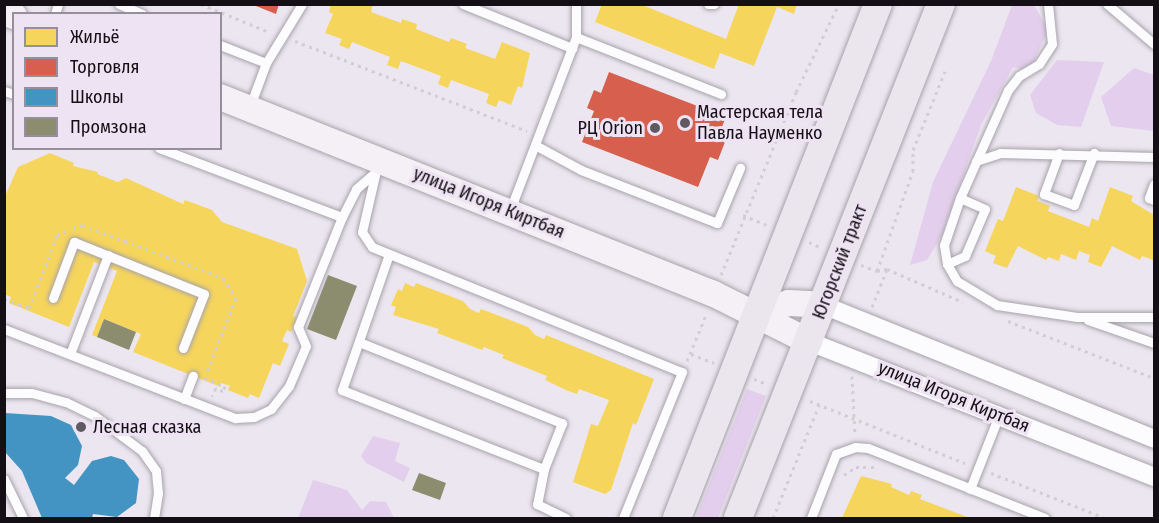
<!DOCTYPE html>
<html>
<head>
<meta charset="utf-8">
<style>
	body { margin:0 }
	#map { position:relative; width:1159px; height:523px; overflow:hidden; background:#ece6f0; font-family:"Fira Sans Condensed",sans-serif }
	div>[style] { position:absolute }
	.green>* { inset:0; background:#e3cfed }
	.homes>* { inset:0; background:#f6d55c }
	.shops>* { inset:0; background:#d6604d }
	.schools>* { inset:0; background:#4393c3 }
	.industry>* { inset:0; background:#8c8c6e }
	.path>* { height:3px; margin-top:-1.5px; transform-origin:0; background:repeating-linear-gradient(90deg,#d1cfd2 0 3px,transparent 0 7.5px) }
	.roads { filter:drop-shadow(0 0 2px #a7a3aa) drop-shadow(0 0 2px #a7a3aa) }
	.service>* { height:9px; margin:-4.5px; padding:0 4.5px; transform-origin:4.5px; border-radius:4.5px; background:#fcfbfd }
	.minor>* { height:18px; margin:-9px; padding:0 9px; transform-origin:9px; border-radius:9px; background:#fcfbfd }
	.secondary>* { height:26px; margin:-13px; padding:0 13px; transform-origin:13px; border-radius:13px; background:#f4f0f5 }
	.primary>* { height:28px; margin:-14px; padding:0 14px; transform-origin:14px; border-radius:14px; background:#ebe5ed }
	.dots>* { width:16px; height:16px; translate:-50% -50%; box-sizing:border-box; border:3px solid #ede3f3; border-radius:50% }
	span { translate:-50% -50%; white-space:nowrap; text-align:center; line-height:1.15; -webkit-text-stroke:6px #ede3f3; paint-order:stroke }
	.poi-label { font-size:18px; color:#130f15 }
	.left { translate:0 -50%; text-align:left }
	.right { translate:-100% -50%; text-align:right }
	.street-label { font-size:18px; color:#130f15 }
	.frame { position:absolute; inset:0; border:6px solid #130f15; pointer-events:none }
	.legend { position:absolute; left:12px; top:12px; width:210px; height:138px; box-sizing:border-box; background:#ede3f3; border:2px solid #968e9a; margin:0; padding:8px 10px; list-style:none; font-size:18px; color:#130f15 }
	.legend li { display:flex; align-items:center; gap:12px; height:30px }
	.legend b { width:30px; border:2px solid #968e9a }
</style>
</head>
<body>
<div id="map">
	<div class="green">
		<div style="clip-path:polygon(1012px 5px,1034px 5px,1048px 30px,1030px 70px,1013px 67px,981px 125px,942px 235px,927px 260px,910px 265px,933px 182px,991px 61px)"></div>
		<div style="clip-path:polygon(1057px 60px,1104px 62px,1081px 127px,1057px 125px,1036px 113px,1030px 95px)"></div>
		<div style="clip-path:polygon(1134px 68px,1154px 75px,1154px 131px,1111px 126px,1101px 97px)"></div>
		<div style="clip-path:polygon(747px 389px,766px 396px,718px 518px,696px 518px)"></div>
		<div style="clip-path:polygon(373px 436px,400px 443px,395px 461px,410px 468px,404px 482px,366px 463px,361px 456px)"></div>
		<div style="clip-path:polygon(313px 480px,347px 490px,362px 510px,370px 501px,386px 502px,394px 518px,298px 518px)"></div>
	</div>
	<div class="homes">
		<div style="clip-path:polygon(331px 4px,373px 4px,371px 12px,401px 23px,402px 19px,417px 24px,416px 29px,449px 42px,451px 38px,467px 44px,465px 48px,495px 59px,502px 42px,530px 53px,522px 88px,518px 86px,511px 105px,499px 100px,496px 107px,486px 103px,489px 94px,451px 80px,448px 88px,438px 84px,441px 76px,401px 61px,398px 69px,387px 65px,390px 57px,352px 42px,349px 49px,339px 45px,342px 39px,325px 33px,333px 14px,329px 12px)"></div>
		<div style="clip-path:polygon(602px 4px,640px 4px,726px 39px,739px 4px,797px 4px,794px 14px,777px 7px,754px 66px,720px 53px,714px 69px,595px 22px)"></div>
		<div style="clip-path:polygon(50px 153px,74px 163px,73px 166px,98px 172px,97px 174px,118px 182px,126px 178px,183px 204px,185px 200px,212px 210px,222px 222px,297px 249px,307px 281px,293px 316px,297px 318px,291px 332px,287px 330px,282px 341px,289px 344px,280px 366px,273px 363px,259px 398px,250px 394px,248px 398px,228px 390px,230px 386px,221px 383px,221px 387px,133px 352px,141px 334px,104px 319px,97px 337px,92px 335px,117px 271px,94px 262px,69px 327px,9px 303px,11px 297px,4px 294px,4px 199px,18px 167px)"></div>
		<div style="clip-path:polygon(1016px 187px,1039px 196px,1037px 201px,1050px 206px,1048px 211px,1089px 227px,1092px 218px,1098px 221px,1110px 187px,1133px 196px,1131px 201px,1154px 215px,1153px 260px,1142px 256px,1140px 260px,1112px 246px,1101px 267px,1088px 262px,1090px 255px,1079px 251px,1076px 260px,1061px 254px,1059px 261px,1048px 257px,1046px 260px,1018px 246px,1007px 268px,993px 263px,996px 256px,985px 251px,998px 219px,1003px 221px)"></div>
		<div style="clip-path:polygon(405px 283px,414px 287px,416px 283px,463px 301px,470px 309px,479px 313px,481px 309px,528px 327px,535px 335px,544px 339px,546px 335px,654px 379px,636px 425px,633px 423px,611px 490px,605px 494px,573px 482px,591px 424px,598px 426px,609px 400px,579px 389px,577px 394px,566px 390px,545px 380px,547px 376px,502px 358px,504px 355px,484px 347px,482px 350px,437px 333px,439px 329px,393px 315px,396px 307px,391px 305px,398px 289px,402px 291px)"></div>
		<div style="clip-path:polygon(861px 476px,892px 484px,891px 487px,909px 495px,911px 491px,922px 495px,920px 499px,970px 518px,842px 518px)"></div>
	</div>
	<div class="shops">
		<div style="clip-path:polygon(251px 4px,279px 4px,276px 14px)"></div>
		<div style="clip-path:polygon(609px 72px,726px 117px,717px 139px,725px 142px,718px 160px,710px 157px,698px 187px,582px 142px,594px 111px,587px 108px,594px 90px,601px 93px)"></div>
	</div>
	<div class="schools">
		<div style="clip-path:polygon(5px 413px,51px 416px,71px 425px,82px 446px,78px 465px,65px 478px,74px 485px,92px 461px,111px 456px,124px 460px,139px 479px,136px 503px,117px 517px,93px 514px,92px 518px,42px 518px,22px 471px,5px 452px)"></div>
	</div>
	<div class="industry">
		<div style="clip-path:polygon(328px 275px,357px 286px,336px 340px,307px 329px)"></div>
		<div style="clip-path:polygon(104px 319px,136px 332px,129px 350px,97px 337px)"></div>
		<div style="clip-path:polygon(419px 473px,446px 483px,440px 500px,412px 490px)"></div>
	</div>
	<div class="path">
		<div style="left:201px;top:4px;width:74px;rotate:22.4deg"></div>
		<div style="left:295px;top:41px;width:249px;rotate:21.2deg"></div>
		<div style="left:743px;top:215px;width:26px;rotate:23deg"></div>
		<div style="left:73px;top:228px;width:9px;rotate:-18deg"></div>
		<div style="left:82px;top:225px;width:151px;rotate:20.6deg"></div>
		<div style="left:223px;top:278px;width:24px;rotate:57deg"></div>
		<div style="left:236px;top:298px;width:79px;rotate:111.4deg"></div>
		<div style="left:809px;top:242px;width:14px;rotate:25deg"></div>
		<div style="left:861px;top:265px;width:17px;rotate:21deg"></div>
		<div style="left:877px;top:271px;width:10px;rotate:-11deg"></div>
		<div style="left:887px;top:269px;width:83px;rotate:23.5deg"></div>
		<div style="left:877px;top:271px;width:106px;rotate:-70.2deg"></div>
		<div style="left:913px;top:171px;width:21px;rotate:-90deg"></div>
		<div style="left:913px;top:150px;width:85px;rotate:-67.9deg"></div>
		<div style="left:721px;top:275px;width:198px;rotate:-67.7deg"></div>
		<div style="left:796px;top:92px;width:98px;rotate:-64deg"></div>
		<div style="left:4px;top:299px;width:27px;rotate:20deg"></div>
		<div style="left:29px;top:308px;width:78px;rotate:-69deg"></div>
		<div style="left:57px;top:235px;width:9px;rotate:-21deg"></div>
		<div style="left:4px;top:305px;width:7px;rotate:90deg"></div>
		<div style="left:872px;top:307px;width:41px;rotate:-68.5deg"></div>
		<div style="left:1008px;top:321px;width:157px;rotate:21.3deg"></div>
		<div style="left:691px;top:354px;width:25px;rotate:21deg"></div>
		<div style="left:687px;top:361px;width:50px;rotate:-67.6deg"></div>
		<div style="left:852px;top:376px;width:59px;rotate:87.1deg"></div>
		<div style="left:204px;top:378px;width:22px;rotate:21deg"></div>
		<div style="left:225px;top:386px;width:5px;rotate:112deg"></div>
		<div style="left:223px;top:391px;width:8px;rotate:-157deg"></div>
		<div style="left:216px;top:388px;width:9px;rotate:117deg"></div>
		<div style="left:754px;top:379px;width:14px;rotate:21deg"></div>
		<div style="left:810px;top:401px;width:167px;rotate:21.8deg"></div>
		<div style="left:991px;top:473px;width:123px;rotate:21.5deg"></div>
		<div style="left:844px;top:475px;width:14px;rotate:-34deg"></div>
		<div style="left:856px;top:467px;width:21px"></div>
		<div style="left:773px;top:518px;width:122px;rotate:-67.8deg"></div>
	</div>
	<div class="roads">
		<div class="service">
			<div style="left:119px;top:4px;width:25px;rotate:23deg"></div>
			<div style="left:463px;top:4px;width:118px;rotate:22deg"></div>
			<div style="left:708px;top:4px;width:6px"></div>
			<div style="left:1048px;top:4px;width:40px;rotate:84.3deg"></div>
			<div style="left:1052px;top:44px;width:24px;rotate:123deg"></div>
			<div style="left:1039px;top:64px;width:23px;rotate:149deg"></div>
			<div style="left:1019px;top:76px;width:18px;rotate:128deg"></div>
			<div style="left:1008px;top:90px;width:118px;rotate:114deg"></div>
			<div style="left:960px;top:198px;width:50px;rotate:108.8deg"></div>
			<div style="left:944px;top:245px;width:19px;rotate:81deg"></div>
			<div style="left:947px;top:264px;width:20px;rotate:60deg"></div>
			<div style="left:957px;top:281px;width:47px;rotate:31deg"></div>
			<div style="left:997px;top:305px;width:81px;rotate:8.5deg"></div>
			<div style="left:1077px;top:317px;width:77px"></div>
			<div style="left:1107px;top:4px;width:62px;rotate:40.4deg"></div>
			<div style="left:55px;top:14px;width:10px;rotate:-73deg"></div>
			<div style="left:576px;top:37px;width:156px;rotate:21.5deg"></div>
			<div style="left:220px;top:45px;width:49px;rotate:21.4deg"></div>
			<div style="left:4px;top:91px;width:10px;rotate:17deg"></div>
			<div style="left:250px;top:106px;width:46px;rotate:-69.6deg"></div>
			<div style="left:266px;top:63px;width:69px;rotate:-58.6deg"></div>
			<div style="left:535px;top:145px;width:52px;rotate:28.5deg"></div>
			<div style="left:581px;top:170px;width:146px;rotate:21.3deg"></div>
			<div style="left:717px;top:223px;width:60px;rotate:-67.3deg"></div>
			<div style="left:159px;top:148px;width:196px;rotate:20.7deg"></div>
			<div style="left:1059px;top:153px;width:44px;rotate:110.1deg"></div>
			<div style="left:1044px;top:194px;width:32px;rotate:20deg"></div>
			<div style="left:1074px;top:205px;width:56px;rotate:-69deg"></div>
			<div style="left:976px;top:161px;width:25px;rotate:-18deg"></div>
			<div style="left:1000px;top:153px;width:154px;rotate:1.5deg"></div>
			<div style="left:378px;top:162px;width:72px;rotate:102.9deg"></div>
			<div style="left:362px;top:232px;width:18px;rotate:56deg"></div>
			<div style="left:372px;top:247px;width:334px;rotate:22deg"></div>
			<div style="left:682px;top:372px;width:157px;rotate:112deg"></div>
			<div style="left:1154px;top:184px;width:15px;rotate:110deg"></div>
			<div style="left:1149px;top:198px;width:5px;rotate:22deg"></div>
			<div style="left:510px;top:210px;width:185px;rotate:-69.1deg"></div>
			<div style="left:576px;top:37px;width:33px;rotate:-90deg"></div>
			<div style="left:388px;top:257px;width:141px;rotate:109.1deg"></div>
			<div style="left:342px;top:390px;width:217px;rotate:21.4deg"></div>
			<div style="left:947px;top:264px;width:20px;rotate:-24deg"></div>
			<div style="left:965px;top:256px;width:51px;rotate:-66.9deg"></div>
			<div style="left:985px;top:209px;width:27px;rotate:-156deg"></div>
			<div style="left:53px;top:298px;width:60px;rotate:-69.4deg"></div>
			<div style="left:74px;top:242px;width:140px;rotate:21.8deg"></div>
			<div style="left:204px;top:294px;width:58px;rotate:111.3deg"></div>
			<div style="left:1088px;top:320px;width:70px;rotate:19.2deg"></div>
			<div style="left:4px;top:329px;width:248px;rotate:21.1deg"></div>
			<div style="left:235px;top:418px;width:19px;rotate:-3deg"></div>
			<div style="left:254px;top:417px;width:19px;rotate:-25deg"></div>
			<div style="left:271px;top:409px;width:29px;rotate:-52deg"></div>
			<div style="left:289px;top:386px;width:43px;rotate:-67deg"></div>
			<div style="left:306px;top:346px;width:21px;rotate:-113deg"></div>
			<div style="left:298px;top:327px;width:118px;rotate:-68.2deg"></div>
			<div style="left:342px;top:217px;width:31px;rotate:-63deg"></div>
			<div style="left:356px;top:189px;width:23px;rotate:-41deg"></div>
			<div style="left:359px;top:342px;width:219px;rotate:21.8deg"></div>
			<div style="left:562px;top:423px;width:49px;rotate:111.4deg"></div>
			<div style="left:544px;top:469px;width:36px;rotate:101deg"></div>
			<div style="left:537px;top:504px;width:32px;rotate:26deg"></div>
			<div style="left:70px;top:354px;width:106px;rotate:-69deg"></div>
			<div style="left:4px;top:393px;width:28px"></div>
			<div style="left:32px;top:393px;width:35px;rotate:15deg"></div>
			<div style="left:66px;top:402px;width:32px;rotate:26deg"></div>
			<div style="left:95px;top:416px;width:59px;rotate:36.7deg"></div>
			<div style="left:142px;top:451px;width:24px;rotate:55deg"></div>
			<div style="left:156px;top:471px;width:22px;rotate:85deg"></div>
			<div style="left:158px;top:493px;width:25px;rotate:99deg"></div>
			<div style="left:184px;top:399px;width:25px;rotate:-69deg"></div>
			<div style="left:4px;top:479px;width:43px;rotate:64deg"></div>
			<div style="left:970px;top:489px;width:79px;rotate:-68.6deg"></div>
			<div style="left:811px;top:518px;width:69px;rotate:-68.7deg"></div>
			<div style="left:836px;top:454px;width:20px;rotate:-20deg"></div>
			<div style="left:855px;top:447px;width:13px;rotate:4deg"></div>
			<div style="left:868px;top:448px;width:190px;rotate:21.6deg"></div>
		</div>
		<div class="minor">
			<div style="left:823px;top:305px;width:357px;rotate:22deg"></div>
			<div style="left:810px;top:342px;width:370px;rotate:21.4deg"></div>
		</div>
		<div class="secondary">
			<div style="left:4px;top:12px;width:11px;rotate:22deg"></div>
			<div style="left:220px;top:97px;width:532px;rotate:21.74deg"></div>
			<div style="left:714px;top:294px;width:107px;rotate:26.6deg"></div>
			<div style="left:756px;top:313px;width:34px;rotate:-17deg"></div>
			<div style="left:789px;top:303px;width:34px;rotate:3deg"></div>
		</div>
		<div class="primary">
			<div style="left:677px;top:518px;width:552px;rotate:-68.64deg"></div>
			<div style="left:738px;top:518px;width:553px;rotate:-68.45deg"></div>
		</div>
	</div>
	<div class="dots">
		<div style="left:685px;top:123px;background:#5f5a62"></div>
		<div style="left:655px;top:128px;background:#5f5a62"></div>
		<div style="left:81px;top:427px;background:#5f5a62"></div>
	</div>
	<div class="poi-label">
		<span class="left" style="left:697px;top:123px">Мастерская тела<br>Павла Науменко</span>
		<span class="right" style="left:643px;top:128px">РЦ Orion</span>
		<span class="left" style="left:93px;top:427px">Лесная сказка</span>
	</div>
	<div class="street-label">
		<span style="left:489px;top:203px;rotate:22deg">улица Игоря Киртбая</span>
		<span style="left:840px;top:262px;rotate:-69deg">Югорский тракт</span>
		<span style="left:954px;top:397px;rotate:22deg">улица Игоря Киртбая</span>
	</div>
	<div class="frame"></div>
	<ul class="legend">
	<li><b style="height:16px;background:#f6d55c"></b>Жильё</li>
	<li><b style="height:16px;background:#d6604d"></b>Торговля</li>
	<li><b style="height:16px;background:#4393c3"></b>Школы</li>
	<li><b style="height:16px;background:#8c8c6e"></b>Промзона</li>
	</ul>
</div>
</body>
</html>
